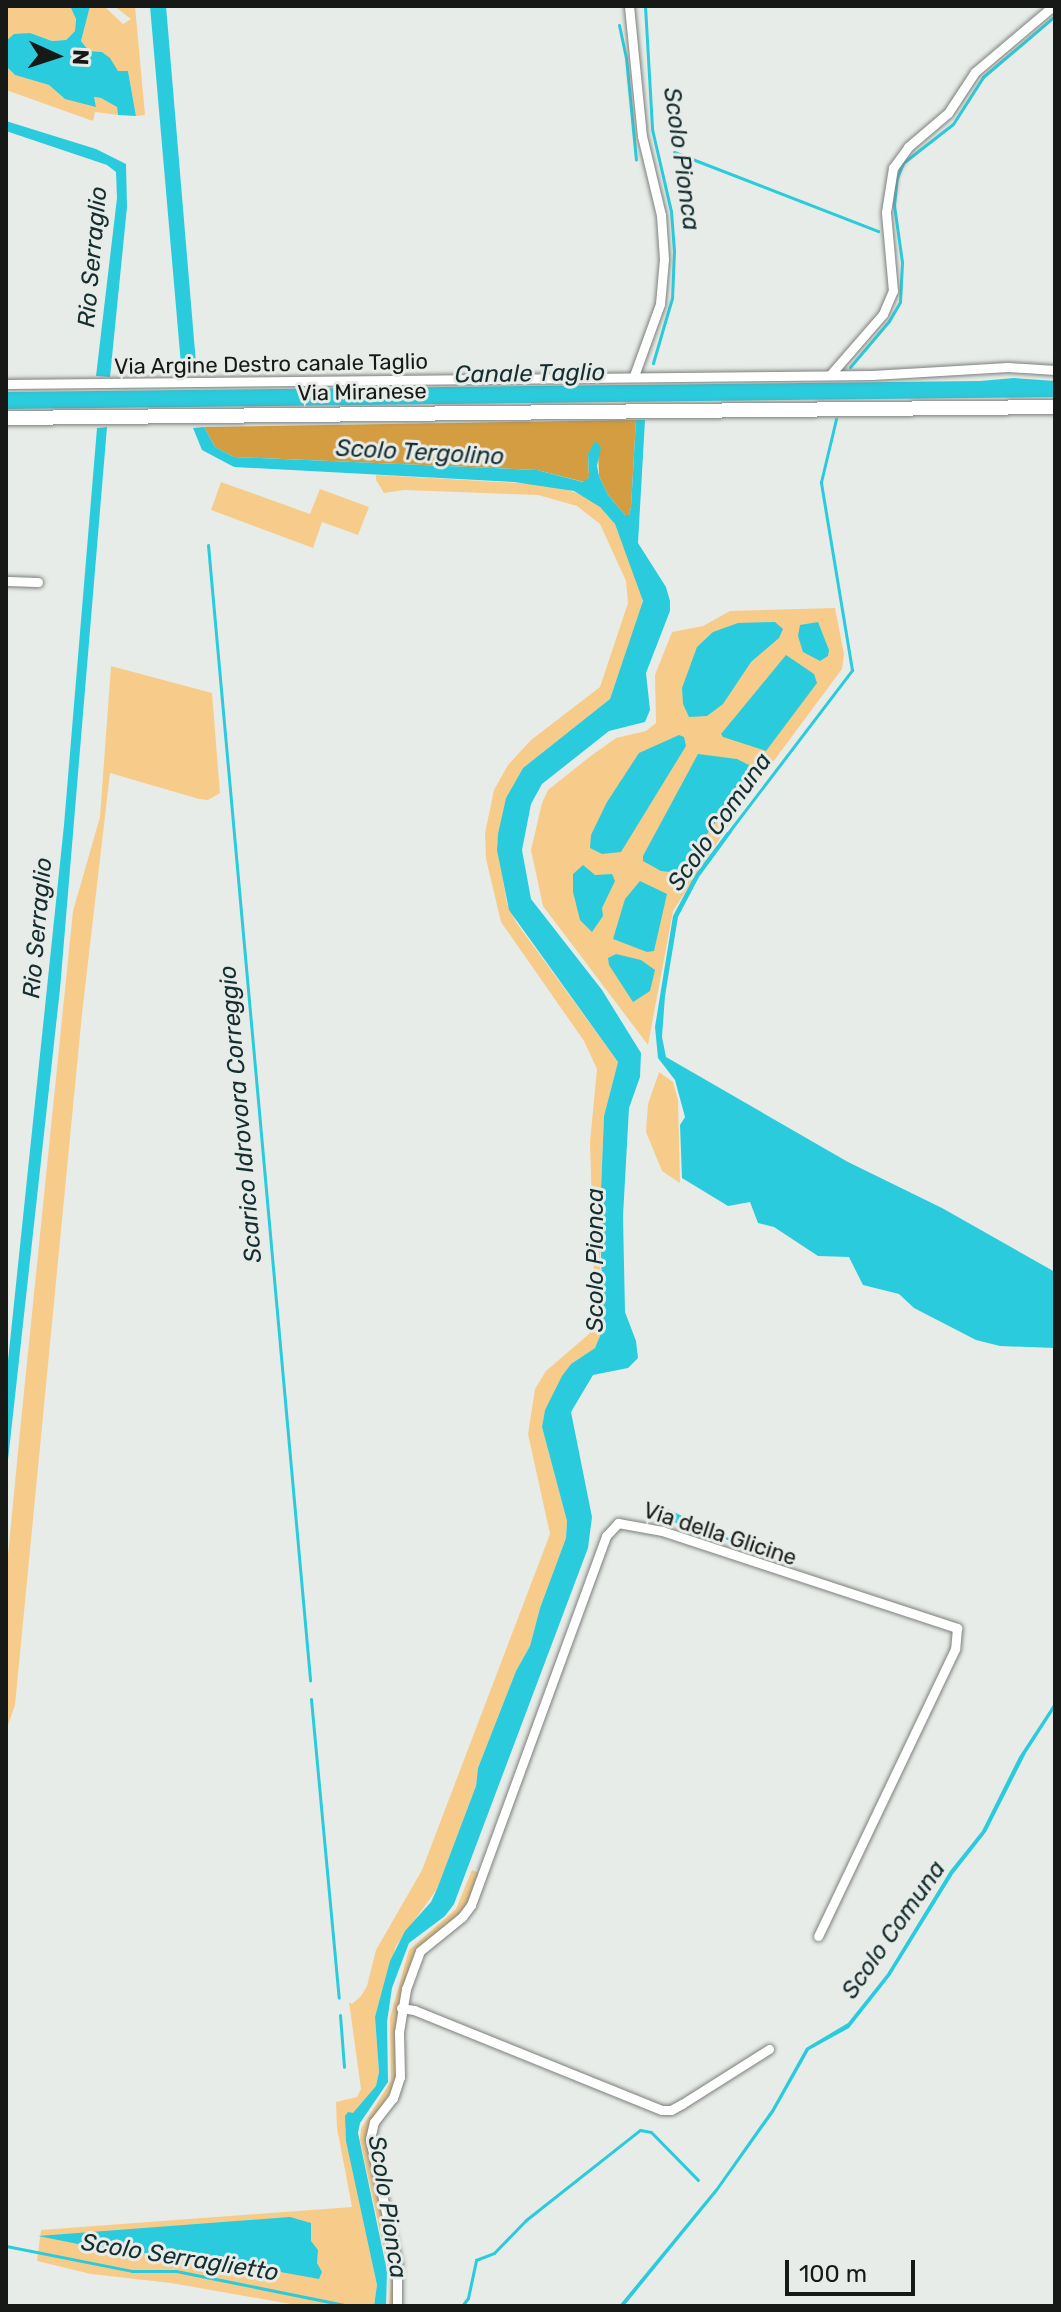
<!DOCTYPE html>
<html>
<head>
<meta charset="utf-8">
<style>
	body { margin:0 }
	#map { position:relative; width:1061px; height:2312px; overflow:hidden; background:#e8ece8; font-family:Rubik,sans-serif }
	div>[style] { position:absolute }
	.green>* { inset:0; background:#f7cc8b }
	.forest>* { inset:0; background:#d49d41 }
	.water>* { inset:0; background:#2acbdd }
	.stream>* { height:3px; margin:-1.5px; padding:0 1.5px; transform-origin:1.5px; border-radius:1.5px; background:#2acbdd }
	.roads { filter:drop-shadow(0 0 2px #7c807c) drop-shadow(0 0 2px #7c807c) }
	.minor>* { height:9px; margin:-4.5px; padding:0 4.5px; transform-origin:4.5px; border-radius:4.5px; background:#fff }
	.secondary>* { height:14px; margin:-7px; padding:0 7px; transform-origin:7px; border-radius:7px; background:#fff }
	span { translate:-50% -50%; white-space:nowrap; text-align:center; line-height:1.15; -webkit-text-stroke:6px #e8ece8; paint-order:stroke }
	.street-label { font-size:22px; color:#171917 }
	.water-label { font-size:24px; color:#152e31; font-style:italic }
	.frame { position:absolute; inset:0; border:8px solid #171917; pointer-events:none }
	.north { position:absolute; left:16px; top:16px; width:80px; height:80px; -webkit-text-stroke:6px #e8ece8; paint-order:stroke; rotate:93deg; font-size:22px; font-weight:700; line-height:32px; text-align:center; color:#171917 }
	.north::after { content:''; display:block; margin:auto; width:28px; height:36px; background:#171917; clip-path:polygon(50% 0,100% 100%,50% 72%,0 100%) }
	.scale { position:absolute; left:785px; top:2260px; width:130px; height:36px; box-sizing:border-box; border:4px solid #171917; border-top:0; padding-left:10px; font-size:24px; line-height:28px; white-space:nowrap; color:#171917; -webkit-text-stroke:6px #e8ece8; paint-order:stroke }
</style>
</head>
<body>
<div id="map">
	<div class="green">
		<div style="clip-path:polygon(6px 6px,70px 6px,76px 19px,75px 31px,66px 40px,52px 41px,29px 33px,6px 41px)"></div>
		<div style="clip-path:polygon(89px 6px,104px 6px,123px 24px,131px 19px,114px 6px,135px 6px,145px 115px,136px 116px,128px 71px,118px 71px,102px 52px,89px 51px,81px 41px)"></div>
		<div style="clip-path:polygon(6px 66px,15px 75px,49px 85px,65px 99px,96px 106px,93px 97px,101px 98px,117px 107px,118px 115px,95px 112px,93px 121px,6px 90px)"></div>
		<div style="clip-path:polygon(376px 475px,553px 485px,583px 495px,600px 507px,615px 524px,641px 589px,643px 606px,610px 699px,523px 768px,506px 798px,497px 844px,507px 904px,516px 922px,618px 1062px,604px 1116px,600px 1215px,601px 1339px,595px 1348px,571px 1364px,545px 1410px,542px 1427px,567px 1521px,566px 1538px,540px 1608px,530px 1646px,516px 1671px,478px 1768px,476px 1786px,437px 1889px,396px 1946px,375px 2017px,379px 2072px,376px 2086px,345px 2128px,377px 2285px,374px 2306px,302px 2306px,171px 2283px,91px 2274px,37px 2261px,41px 2230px,352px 2207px,337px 2128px,336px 2102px,357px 2097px,361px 2089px,349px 2002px,352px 2004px,361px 1996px,367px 1986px,376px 1950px,422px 1870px,550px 1534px,528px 1434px,535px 1389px,546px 1371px,589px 1334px,591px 1326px,594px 1277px,590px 1142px,597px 1069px,584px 1041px,501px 922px,486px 859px,485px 833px,494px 790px,508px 765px,531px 740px,600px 687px,628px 603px,626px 581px,600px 524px,577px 506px,538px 495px,404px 490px,384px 493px,376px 480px)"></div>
		<div style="clip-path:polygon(221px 482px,310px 514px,320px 489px,369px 507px,358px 535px,322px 522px,313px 548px,211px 510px)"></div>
		<div style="clip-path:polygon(835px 608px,844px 654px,842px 669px,744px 801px,673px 911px,648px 1045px,543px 906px,531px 850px,542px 803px,548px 790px,592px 755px,616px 738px,646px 731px,656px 723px,655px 675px,672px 632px,703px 626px,730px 611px)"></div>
		<div style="clip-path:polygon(111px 666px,212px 693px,220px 793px,208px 800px,199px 799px,110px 773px,82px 1014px,15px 1705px,6px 1731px,6px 1576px,20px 1431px,73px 911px,100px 817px)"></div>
		<div style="clip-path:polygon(659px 1072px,673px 1082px,678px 1100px,680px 1183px,662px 1171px,646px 1132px,648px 1104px)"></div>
		<div style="clip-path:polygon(472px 1870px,482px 1874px,463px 1913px,412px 1961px,397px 2011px,396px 2082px,368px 2129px,395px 2263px,394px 2306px,389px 2306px,391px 2283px,360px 2140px,361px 2129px,391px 2081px,390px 2018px,409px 1950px,456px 1909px)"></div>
	</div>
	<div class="forest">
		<div style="clip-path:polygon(636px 420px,631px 507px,629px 515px,625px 515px,608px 495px,599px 476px,598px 452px,588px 454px,589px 477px,584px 482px,537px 470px,234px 457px,215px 447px,204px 427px)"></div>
	</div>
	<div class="water">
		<div style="clip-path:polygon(70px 6px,90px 6px,81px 41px,89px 51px,102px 52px,110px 58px,118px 71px,128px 71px,136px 116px,118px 115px,117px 107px,101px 98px,94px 97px,96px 107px,65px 99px,49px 85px,15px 75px,6px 66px,6px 41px,14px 34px,30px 33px,52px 41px,66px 40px,75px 31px,76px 19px)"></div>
		<div style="clip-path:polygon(150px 6px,166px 6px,197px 375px,182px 376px)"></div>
		<div style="clip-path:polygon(6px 121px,96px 149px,126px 164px,127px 207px,110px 377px,96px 376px,117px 198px,116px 172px,107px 165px,6px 131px)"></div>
		<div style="clip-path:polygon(1014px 378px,1055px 381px,1055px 397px,6px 409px,6px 392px,980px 381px)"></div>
		<div style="clip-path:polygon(636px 420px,645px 420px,638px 543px,666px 587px,670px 601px,670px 611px,646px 673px,650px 710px,645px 722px,609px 731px,542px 784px,531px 804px,522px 850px,531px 899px,602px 990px,641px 1053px,640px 1077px,629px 1108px,623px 1216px,625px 1312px,636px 1341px,638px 1358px,628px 1368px,593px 1375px,571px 1412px,592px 1517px,588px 1548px,454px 1904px,445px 1916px,409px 1943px,392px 1988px,387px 2022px,388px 2082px,360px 2123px,358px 2133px,387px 2271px,386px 2306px,374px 2306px,377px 2285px,346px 2141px,345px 2116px,348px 2112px,353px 2113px,376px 2086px,379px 2072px,375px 2017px,390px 1961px,405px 1931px,431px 1902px,437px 1889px,476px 1786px,478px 1768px,516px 1671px,530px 1646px,540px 1608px,566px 1538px,567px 1521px,542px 1427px,545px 1410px,562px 1376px,571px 1364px,595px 1348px,603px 1329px,600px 1215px,604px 1116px,618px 1062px,509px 910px,497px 850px,498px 834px,506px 798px,523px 768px,610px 699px,643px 601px,615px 524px,600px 507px,574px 491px,514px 482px,234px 467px,202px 450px,193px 428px,204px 427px,215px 447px,234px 457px,537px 470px,583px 482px,589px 477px,588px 454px,595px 441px,601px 447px,597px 466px,599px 476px,608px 495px,625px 515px,629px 515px,631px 507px)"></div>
		<div style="clip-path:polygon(107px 427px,60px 989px,6px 1478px,6px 1380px,64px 825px,97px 428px)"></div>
		<div style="clip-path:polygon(775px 622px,783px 629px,779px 638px,751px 662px,723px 704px,707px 716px,689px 717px,683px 704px,682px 688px,697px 647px,713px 632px,738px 623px)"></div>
		<div style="clip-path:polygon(818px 622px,829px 650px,828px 656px,820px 661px,803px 652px,798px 636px,800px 625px)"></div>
		<div style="clip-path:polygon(786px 655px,814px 674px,817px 683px,766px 751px,723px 737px,721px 734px)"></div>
		<div style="clip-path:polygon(679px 735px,684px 737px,686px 746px,621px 852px,602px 854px,590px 848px,591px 835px,607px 802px,639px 753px)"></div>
		<div style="clip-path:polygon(698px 754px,737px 759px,749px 765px,751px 773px,679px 873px,661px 871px,643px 861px,643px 856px)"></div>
		<div style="clip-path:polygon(727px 832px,732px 832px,699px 877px,678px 917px,665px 996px,662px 1037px,666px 1057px,848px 1162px,942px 1208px,1055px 1272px,1055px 1348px,1000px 1346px,976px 1340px,914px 1308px,899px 1294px,863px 1285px,849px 1257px,818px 1256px,774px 1227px,758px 1223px,750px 1202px,728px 1206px,682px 1178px,680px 1125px,685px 1117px,675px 1080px,658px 1058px,655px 1027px,673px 916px,695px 875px)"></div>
		<div style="clip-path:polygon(583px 865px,595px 875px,612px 874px,615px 881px,602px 908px,603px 916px,592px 932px,580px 920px,573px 892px,573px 874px)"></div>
		<div style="clip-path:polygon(640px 881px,667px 894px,654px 951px,647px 952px,613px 939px,625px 899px)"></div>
		<div style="clip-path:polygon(616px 954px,641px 960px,655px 970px,650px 991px,633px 1002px,609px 965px,608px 958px)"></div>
		<div style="clip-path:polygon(668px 1509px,716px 1533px,767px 1553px,670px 1521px,664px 1517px)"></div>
		<div style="clip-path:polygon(1055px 1702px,1055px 1708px,1026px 1753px,986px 1832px,953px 1874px,890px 1976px,849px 2028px,809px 2050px,774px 2112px,717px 2192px,624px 2306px,619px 2306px,717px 2187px,772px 2109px,806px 2048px,848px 2023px,887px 1974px,950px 1871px,982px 1831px,1019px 1757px)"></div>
		<div style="clip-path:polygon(290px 2217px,311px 2223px,311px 2241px,318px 2250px,317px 2263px,322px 2272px,319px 2279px,191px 2256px,113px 2251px,38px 2236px)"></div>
	</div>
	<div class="stream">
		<div style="left:645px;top:6px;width:123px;rotate:86.7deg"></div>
		<div style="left:652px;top:129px;width:84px;rotate:77deg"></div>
		<div style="left:671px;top:211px;width:40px;rotate:85.7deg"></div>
		<div style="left:674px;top:251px;width:47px;rotate:92.4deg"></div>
		<div style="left:672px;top:298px;width:68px;rotate:106.3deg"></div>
		<div style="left:619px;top:25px;width:34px;rotate:78deg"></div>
		<div style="left:626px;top:58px;width:102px;rotate:84.4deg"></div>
		<div style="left:674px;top:152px;width:219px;rotate:21.2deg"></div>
		<div style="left:850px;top:367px;width:60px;rotate:-49.7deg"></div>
		<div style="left:889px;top:321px;width:22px;rotate:-60deg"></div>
		<div style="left:900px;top:302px;width:40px;rotate:-87.1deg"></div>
		<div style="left:902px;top:262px;width:58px;rotate:-98deg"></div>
		<div style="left:894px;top:205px;width:27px;rotate:-84deg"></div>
		<div style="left:897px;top:178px;width:16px;rotate:-68deg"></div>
		<div style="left:903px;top:163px;width:63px;rotate:-38deg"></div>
		<div style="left:953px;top:124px;width:56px;rotate:-57.4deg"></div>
		<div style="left:983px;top:77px;width:94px;rotate:-40.3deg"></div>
		<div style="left:208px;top:545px;width:1140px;rotate:84.86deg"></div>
		<div style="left:728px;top:833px;width:205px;rotate:-52.7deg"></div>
		<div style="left:852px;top:670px;width:191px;rotate:-99.4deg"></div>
		<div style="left:821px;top:482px;width:65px;rotate:-76.6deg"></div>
		<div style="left:311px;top:1699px;width:300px;rotate:84.7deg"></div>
		<div style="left:340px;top:2015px;width:52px;rotate:85.6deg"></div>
		<div style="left:6px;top:2246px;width:128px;rotate:11.2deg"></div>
		<div style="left:132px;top:2271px;width:44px"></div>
		<div style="left:176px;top:2271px;width:177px;rotate:11.4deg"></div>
		<div style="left:462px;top:2306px;width:10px;rotate:-53deg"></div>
		<div style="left:468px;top:2298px;width:39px;rotate:-78deg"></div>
		<div style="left:476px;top:2260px;width:19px;rotate:-21deg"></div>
		<div style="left:494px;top:2253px;width:46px;rotate:-45.9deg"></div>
		<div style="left:526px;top:2220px;width:145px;rotate:-38.3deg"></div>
		<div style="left:640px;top:2130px;width:11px;rotate:10deg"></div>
		<div style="left:651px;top:2132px;width:67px;rotate:45.6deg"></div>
	</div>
	<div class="roads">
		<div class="minor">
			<div style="left:629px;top:6px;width:131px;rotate:84.3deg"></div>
			<div style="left:642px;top:136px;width:81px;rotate:76.5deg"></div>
			<div style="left:661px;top:215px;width:44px;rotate:86.1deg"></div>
			<div style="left:664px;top:259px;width:45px;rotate:95.1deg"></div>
			<div style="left:660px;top:304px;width:77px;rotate:109.9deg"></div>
			<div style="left:830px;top:375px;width:81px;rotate:-49deg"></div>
			<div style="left:883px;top:314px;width:25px;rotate:-67deg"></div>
			<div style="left:893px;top:291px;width:79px;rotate:-95.1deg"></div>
			<div style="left:886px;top:212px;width:45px;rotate:-81deg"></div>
			<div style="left:893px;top:168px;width:26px;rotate:-54deg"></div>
			<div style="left:908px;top:147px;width:52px;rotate:-40.4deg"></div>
			<div style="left:948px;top:113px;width:49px;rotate:-56.6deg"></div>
			<div style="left:975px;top:72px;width:102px;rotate:-40.2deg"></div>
			<div style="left:6px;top:384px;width:866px;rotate:-0.6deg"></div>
			<div style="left:872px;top:375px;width:136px;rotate:-3.4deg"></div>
			<div style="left:1008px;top:367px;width:47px;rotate:3.7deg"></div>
			<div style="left:6px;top:581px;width:32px;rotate:2deg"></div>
			<div style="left:401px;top:2008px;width:13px;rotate:9deg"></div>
			<div style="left:414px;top:2010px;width:267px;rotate:22deg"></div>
			<div style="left:662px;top:2110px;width:9px"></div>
			<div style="left:671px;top:2110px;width:13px;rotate:-29deg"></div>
			<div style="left:682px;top:2104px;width:103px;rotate:-32.3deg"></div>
			<div style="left:397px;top:2306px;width:43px;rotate:-90deg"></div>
			<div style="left:397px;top:2263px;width:127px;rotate:-102.3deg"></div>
			<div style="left:370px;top:2139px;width:17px;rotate:-77deg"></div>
			<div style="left:374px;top:2122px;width:31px;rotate:-52deg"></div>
			<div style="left:393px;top:2098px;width:22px;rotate:-72deg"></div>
			<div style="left:400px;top:2077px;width:45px;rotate:-91.3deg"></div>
			<div style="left:399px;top:2032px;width:44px;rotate:-80.8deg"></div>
			<div style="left:406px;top:1989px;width:40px;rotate:-69.8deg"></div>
			<div style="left:420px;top:1951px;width:54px;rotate:-39deg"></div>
			<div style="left:462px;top:1917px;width:15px;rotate:-53deg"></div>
			<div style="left:471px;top:1905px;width:393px;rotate:-69.9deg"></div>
			<div style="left:606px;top:1536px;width:18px;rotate:-47deg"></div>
			<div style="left:618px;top:1523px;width:45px;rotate:10.3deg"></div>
			<div style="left:662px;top:1531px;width:311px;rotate:18.2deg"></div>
			<div style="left:957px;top:1628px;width:21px;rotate:95deg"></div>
			<div style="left:955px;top:1649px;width:318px;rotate:115.5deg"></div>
		</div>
		<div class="secondary">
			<div style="left:6px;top:418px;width:1049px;rotate:-0.6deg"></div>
		</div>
	</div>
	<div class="street-label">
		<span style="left:271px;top:364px;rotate:-1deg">Via Argine Destro canale Taglio</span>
		<span style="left:362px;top:392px;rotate:-1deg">Via Miranese</span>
		<span style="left:720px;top:1534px;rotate:18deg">Via della Glicine</span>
	</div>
	<div class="water-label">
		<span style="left:681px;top:159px;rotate:82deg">Scolo Pionca</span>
		<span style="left:93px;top:257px;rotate:-85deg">Rio Serraglio</span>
		<span style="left:530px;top:374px;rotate:-1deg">Canale Taglio</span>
		<span style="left:420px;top:453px;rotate:3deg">Scolo Tergolino</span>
		<span style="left:720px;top:822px;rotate:-55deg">Scolo Comuna</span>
		<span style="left:38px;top:928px;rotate:-85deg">Rio Serraglio</span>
		<span style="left:241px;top:1114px;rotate:-95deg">Scarico Idrovora Correggio</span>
		<span style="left:596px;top:1260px;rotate:-90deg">Scolo Pionca</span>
		<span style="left:894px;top:1930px;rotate:-55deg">Scolo Comuna</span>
		<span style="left:387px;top:2207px;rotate:81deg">Scolo Pionca</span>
		<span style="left:180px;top:2258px;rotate:9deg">Scolo Serraglietto</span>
	</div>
	<div class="frame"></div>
	<div class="north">N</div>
	<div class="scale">100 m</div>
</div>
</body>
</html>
